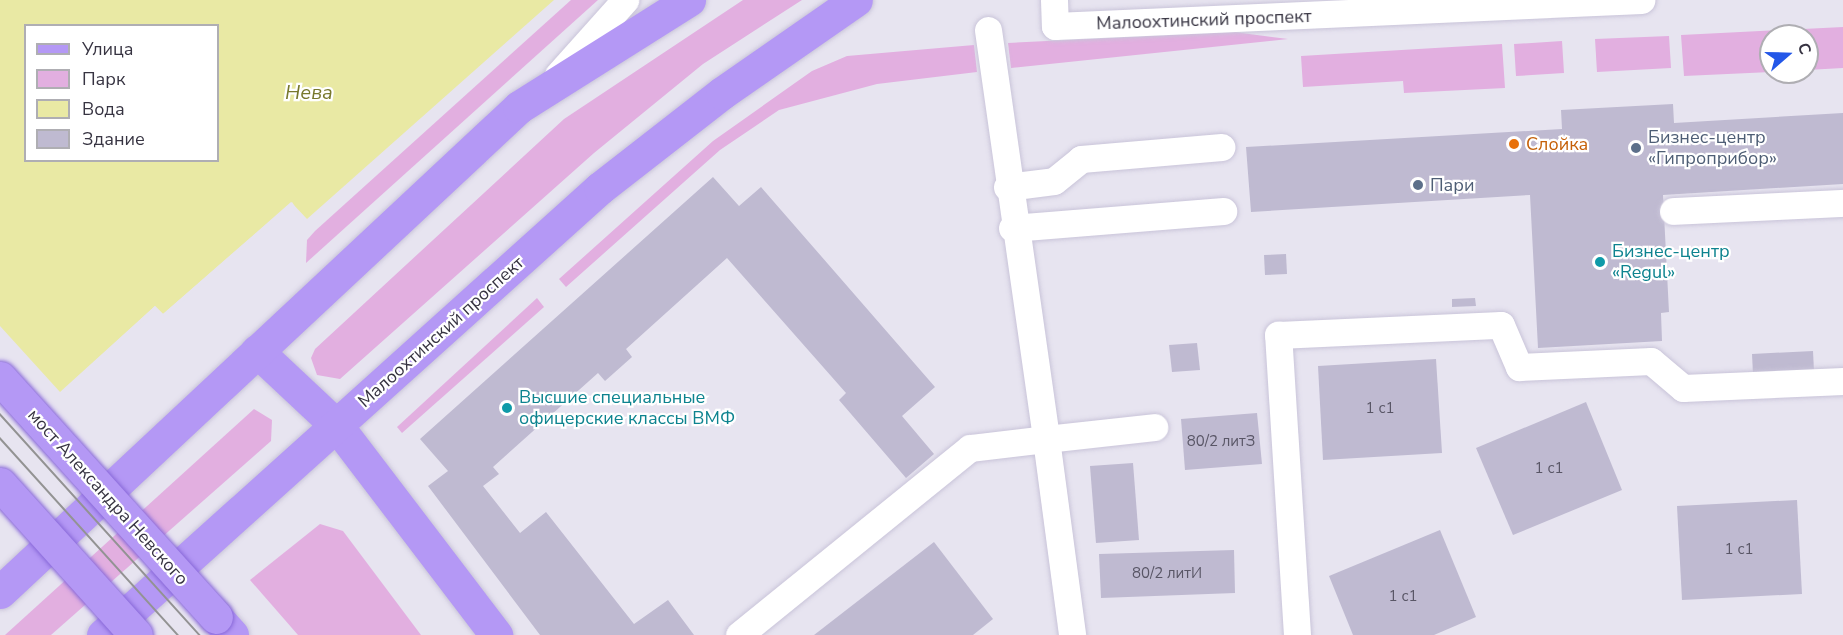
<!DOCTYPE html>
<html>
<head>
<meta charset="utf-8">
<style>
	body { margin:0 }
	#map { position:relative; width:1843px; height:635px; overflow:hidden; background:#e7e4f0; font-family:"Nunito Sans",sans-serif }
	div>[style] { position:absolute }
	.green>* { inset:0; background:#e2afe0 }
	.water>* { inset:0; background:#e9e9a4 }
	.pier>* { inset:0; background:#e7e4f0 }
	.building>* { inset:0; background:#bfbad1 }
	.roads { filter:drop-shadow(0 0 2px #c9c4d9) drop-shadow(0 0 2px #c9c4d9) }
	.minor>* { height:27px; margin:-13.5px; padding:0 13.5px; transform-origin:13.5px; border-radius:13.5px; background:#fff }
	.major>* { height:33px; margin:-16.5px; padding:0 16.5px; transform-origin:16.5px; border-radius:16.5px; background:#b498f5 }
	.tram>* { height:1.5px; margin:-0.75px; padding:0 0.75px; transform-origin:0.75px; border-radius:0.75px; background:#939393 }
	.bridges { filter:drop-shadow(0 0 2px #8969d9) drop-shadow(0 0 2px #8969d9) }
	.major-bridge>* { height:33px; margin:-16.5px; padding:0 16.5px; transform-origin:16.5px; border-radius:16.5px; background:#b498f5 }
	.dots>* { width:16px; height:16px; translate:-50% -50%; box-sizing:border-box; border:3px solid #fff; border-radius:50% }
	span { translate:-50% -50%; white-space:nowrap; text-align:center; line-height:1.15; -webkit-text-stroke:4.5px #fff; paint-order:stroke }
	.number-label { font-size:15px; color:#595666 }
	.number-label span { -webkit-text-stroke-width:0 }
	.street-label { font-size:18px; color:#373442 }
	.service-label { font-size:18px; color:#4e5e75 }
	.left { translate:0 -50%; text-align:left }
	.food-label { font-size:18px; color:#c56008 }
	.culture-label { font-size:18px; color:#0d838f }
	.water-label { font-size:20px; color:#77782c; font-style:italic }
	.legend { position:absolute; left:24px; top:24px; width:195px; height:138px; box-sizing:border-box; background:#fff; border:2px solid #afaeb3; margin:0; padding:8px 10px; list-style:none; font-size:18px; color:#373442 }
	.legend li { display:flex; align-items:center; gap:12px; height:30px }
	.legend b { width:30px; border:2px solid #afaeb3 }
	.north { position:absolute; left:1759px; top:24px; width:60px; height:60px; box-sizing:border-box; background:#fff; border:2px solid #afaeb3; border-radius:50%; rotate:70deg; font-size:16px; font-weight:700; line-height:24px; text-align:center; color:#373442 }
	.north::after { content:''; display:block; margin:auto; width:21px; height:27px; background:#2357e8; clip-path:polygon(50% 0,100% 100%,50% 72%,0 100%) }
</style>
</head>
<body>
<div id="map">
	<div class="green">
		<div style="clip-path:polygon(571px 0,598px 0,306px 263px,307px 240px,315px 231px)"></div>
		<div style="clip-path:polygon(743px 0,802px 0,703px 64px,594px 153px,340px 379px,317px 375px,311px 358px,315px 349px,564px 119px)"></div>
		<div style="clip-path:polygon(1843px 27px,1843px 68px,1807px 70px,1807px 36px,1771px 36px,1771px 72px,1684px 76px,1681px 35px)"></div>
		<div style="clip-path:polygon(1234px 32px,1288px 39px,1011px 68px,1008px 43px)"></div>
		<div style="clip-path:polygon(1669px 36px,1671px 68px,1597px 72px,1595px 39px)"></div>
		<div style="clip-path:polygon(1562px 41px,1564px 73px,1516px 76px,1514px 44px)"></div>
		<div style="clip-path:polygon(1502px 44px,1505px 88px,1404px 93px,1403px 81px,1303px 87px,1301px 56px)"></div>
		<div style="clip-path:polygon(974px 45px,977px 72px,877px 84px,779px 110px,720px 150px,566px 287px,559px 279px,713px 141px,812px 71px,847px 56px)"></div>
		<div style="clip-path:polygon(537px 298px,544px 307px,402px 433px,397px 427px)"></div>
		<div style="clip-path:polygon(254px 409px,272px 420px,271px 441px,51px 635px,5px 635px)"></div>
		<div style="clip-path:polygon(320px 524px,343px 531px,421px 635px,298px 635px,250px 580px)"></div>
	</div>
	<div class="water">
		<div style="clip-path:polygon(evenodd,0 0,554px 0,307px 219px,291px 202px,163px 314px,155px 306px,0 448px,0 0,26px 26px,218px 26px,218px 160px,26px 160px,26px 26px)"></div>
	</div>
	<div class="pier">
		<div style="clip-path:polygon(292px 202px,304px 221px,292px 206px,165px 317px,155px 310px,0 451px,0 326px,60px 392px,155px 306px,163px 314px)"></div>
	</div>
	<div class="building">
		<div style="clip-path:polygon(1673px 104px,1674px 123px,1843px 113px,1843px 184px,1663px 195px,1669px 312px,1661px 313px,1662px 341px,1538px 348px,1530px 195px,1251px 212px,1246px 147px,1562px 129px,1561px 110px)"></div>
		<div style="clip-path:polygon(713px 177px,739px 206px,761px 187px,935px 387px,902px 416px,934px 454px,906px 478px,839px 400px,846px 393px,727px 258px,626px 349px,632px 357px,605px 381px,598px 373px,493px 467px,499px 474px,483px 486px,520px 533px,546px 512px,634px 624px,668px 600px,694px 635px,540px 635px,428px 486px,448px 471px,420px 439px)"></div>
		<div style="clip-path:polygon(1286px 254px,1287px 274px,1265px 275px,1264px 255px)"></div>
		<div style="clip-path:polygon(1475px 298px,1476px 306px,1452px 307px,1452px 299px)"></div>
		<div style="clip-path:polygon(1197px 343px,1200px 370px,1172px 372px,1169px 345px)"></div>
		<div style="clip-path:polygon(1813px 351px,1814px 371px,1753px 374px,1752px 354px)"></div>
		<div style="clip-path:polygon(1436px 359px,1442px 453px,1323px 460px,1318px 366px)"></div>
		<div style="clip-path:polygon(1586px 402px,1622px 490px,1513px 535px,1476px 448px)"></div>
		<div style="clip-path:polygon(1257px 413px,1262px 464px,1185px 470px,1181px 419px)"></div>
		<div style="clip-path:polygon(1133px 463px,1139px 540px,1096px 543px,1090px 466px)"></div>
		<div style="clip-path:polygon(1797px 500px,1802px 594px,1682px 600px,1677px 506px)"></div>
		<div style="clip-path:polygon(1440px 530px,1476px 617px,1434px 635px,1353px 635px,1329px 576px)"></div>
		<div style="clip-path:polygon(934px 542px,993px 619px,973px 635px,814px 635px)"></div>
		<div style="clip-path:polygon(1234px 550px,1235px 593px,1101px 598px,1099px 554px)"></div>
	</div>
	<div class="roads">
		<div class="minor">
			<div style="left:1054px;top:0;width:26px;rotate:88deg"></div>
			<div style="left:1055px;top:26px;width:587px;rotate:-2.54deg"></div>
			<div style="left:988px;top:30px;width:413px;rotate:81.9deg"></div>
			<div style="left:1046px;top:439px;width:109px;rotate:-6.3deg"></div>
			<div style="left:558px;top:75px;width:101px;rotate:-48.2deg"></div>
			<div style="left:1007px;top:187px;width:47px;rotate:-7.3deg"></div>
			<div style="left:1054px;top:181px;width:35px;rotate:-39deg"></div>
			<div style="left:1081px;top:159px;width:141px;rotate:-4.9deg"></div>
			<div style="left:1673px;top:211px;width:170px;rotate:-2.7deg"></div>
			<div style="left:1012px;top:228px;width:212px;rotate:-4.6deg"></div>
			<div style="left:739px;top:635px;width:297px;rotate:-39deg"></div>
			<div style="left:970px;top:448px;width:77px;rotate:-6.8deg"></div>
			<div style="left:1046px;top:439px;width:198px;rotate:82.4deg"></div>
			<div style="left:1297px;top:635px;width:301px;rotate:-93.6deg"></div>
			<div style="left:1278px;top:335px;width:223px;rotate:-2.6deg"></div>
			<div style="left:1501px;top:325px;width:46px;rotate:66.8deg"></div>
			<div style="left:1519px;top:367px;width:132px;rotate:-2.6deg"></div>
			<div style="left:1651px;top:361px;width:42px;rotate:40.2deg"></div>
			<div style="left:1683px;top:388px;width:160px;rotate:-2.5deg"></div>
		</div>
		<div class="major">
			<div style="left:257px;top:351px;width:110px;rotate:43.2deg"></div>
			<div style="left:337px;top:426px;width:263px;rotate:52.7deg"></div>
			<div style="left:0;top:592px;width:710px;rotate:-43.06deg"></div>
			<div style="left:519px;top:107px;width:201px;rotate:-32.2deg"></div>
			<div style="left:216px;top:617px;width:24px;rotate:48deg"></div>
			<div style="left:103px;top:635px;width:668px;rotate:-41.97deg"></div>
			<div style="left:600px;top:188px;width:155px;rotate:-37.9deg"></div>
			<div style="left:722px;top:93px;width:163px;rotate:-34.8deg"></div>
		</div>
	</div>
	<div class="tram">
		<div style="left:0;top:414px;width:298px;rotate:47.9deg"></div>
		<div style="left:0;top:438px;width:266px;rotate:47.9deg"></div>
	</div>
	<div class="bridges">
		<div class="major-bridge">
			<div style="left:0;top:378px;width:322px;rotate:47.9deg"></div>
			<div style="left:0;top:484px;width:203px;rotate:48deg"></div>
		</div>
	</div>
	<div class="dots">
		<div style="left:1514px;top:144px;background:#e8710a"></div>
		<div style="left:1636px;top:148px;background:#5c6f8a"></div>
		<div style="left:1418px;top:185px;background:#5c6f8a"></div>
		<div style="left:1600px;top:262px;background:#0f9aa8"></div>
		<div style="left:507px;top:408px;background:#0f9aa8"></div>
	</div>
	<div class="number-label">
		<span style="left:1380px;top:409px">1 с1</span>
		<span style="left:1221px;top:442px">80/2 литЗ</span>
		<span style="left:1549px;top:469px">1 с1</span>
		<span style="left:1739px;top:550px">1 с1</span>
		<span style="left:1167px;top:574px">80/2 литИ</span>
		<span style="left:1403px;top:597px">1 с1</span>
	</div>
	<div class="street-label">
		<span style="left:1204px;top:20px;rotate:-2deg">Малоохтинский проспект</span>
		<span style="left:441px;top:332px;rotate:-42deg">Малоохтинский проспект</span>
		<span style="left:108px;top:497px;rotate:48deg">мост Александра Невского</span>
	</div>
	<div class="service-label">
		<span class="left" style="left:1648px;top:148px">Бизнес-центр<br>«Гипроприбор»</span>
		<span class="left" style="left:1430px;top:185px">Пари</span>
	</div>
	<div class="food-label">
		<span class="left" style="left:1526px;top:144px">Слойка</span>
	</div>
	<div class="culture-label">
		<span class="left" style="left:1612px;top:262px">Бизнес-центр<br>«Regul»</span>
		<span class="left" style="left:519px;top:408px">Высшие специальные<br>офицерские классы ВМФ</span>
	</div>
	<div class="water-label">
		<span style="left:309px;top:92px">Нева</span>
	</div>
	<ul class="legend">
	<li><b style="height:8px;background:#b498f5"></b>Улица</li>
	<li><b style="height:16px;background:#e2afe0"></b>Парк</li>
	<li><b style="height:16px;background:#e9e9a4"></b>Вода</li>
	<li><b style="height:16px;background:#bfbad1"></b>Здание</li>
	</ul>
	<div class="north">С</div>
</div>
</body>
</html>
